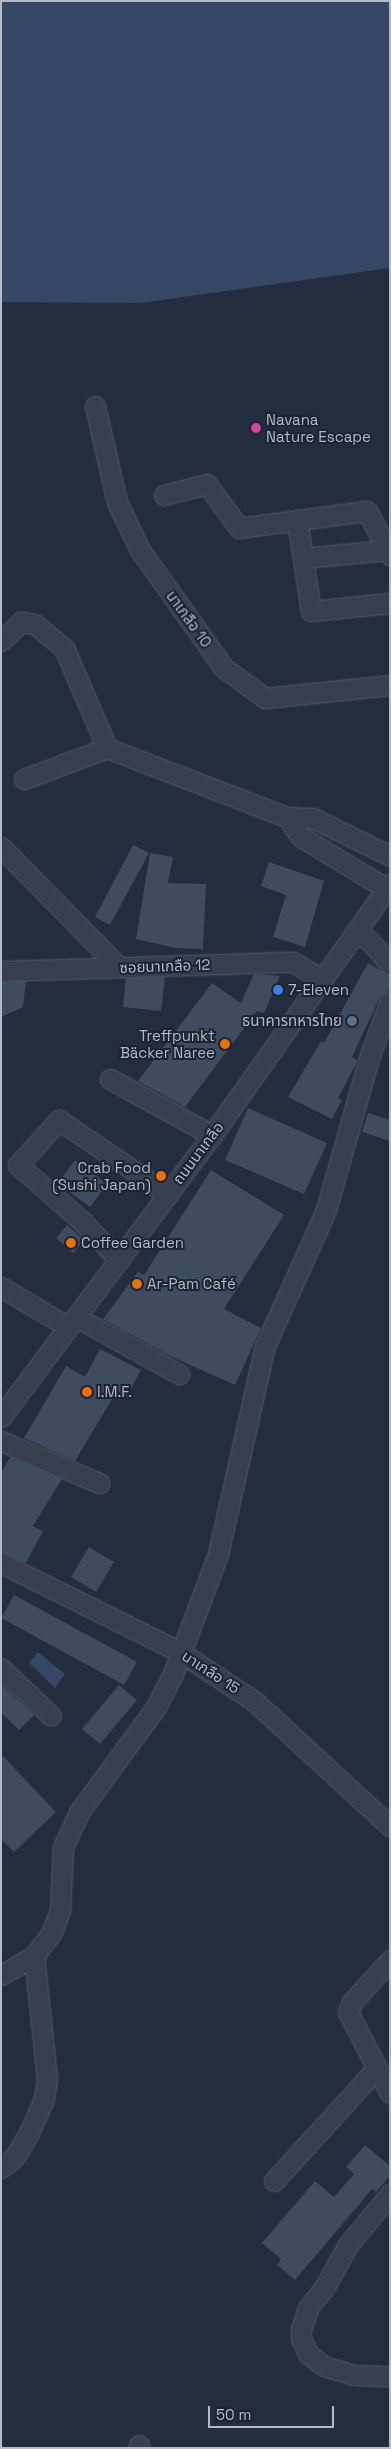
<!DOCTYPE html>
<html>
<head>
<meta charset="utf-8">
<style>
	body { margin:0 }
	#map { position:relative; width:391px; height:2449px; overflow:hidden; background:#232d3e; font-family:"Space Grotesk","Noto Sans Thai",sans-serif }
	div>[style] { position:absolute }
	.water>* { inset:0; background:#364766 }
	.building>* { inset:0; background:#3f4b5e }
	.roads { filter:drop-shadow(0 0 1px #555d6c) drop-shadow(0 0 1px #555d6c) }
	.minor>* { height:19px; margin:-9.5px; padding:0 9.5px; transform-origin:9.5px; border-radius:9.5px; background:#373f4e }
	.dots>* { width:14px; height:14px; translate:-50% -50%; box-sizing:border-box; border:2px solid #1c2433; border-radius:50% }
	span { translate:-50% -50%; white-space:nowrap; text-align:center; line-height:1.15; -webkit-text-stroke:4px #1c2433; paint-order:stroke }
	.poi-label { font-size:15px; color:#b3bac9 }
	.left { translate:0 -50%; text-align:left }
	.right { translate:-100% -50%; text-align:right }
	.street-label { font-size:15px; color:#b3bac9 }
	.frame { position:absolute; inset:0; border:2px solid #b3bac9; pointer-events:none }
	.scale { position:absolute; left:208px; top:2406px; width:126px; height:22px; box-sizing:border-box; border:2px solid #b3bac9; border-top:0; padding-left:6px; font-size:15px; line-height:18px; white-space:nowrap; color:#b3bac9; -webkit-text-stroke:4px #1c2433; paint-order:stroke }
</style>
</head>
<body>
<div id="map">
	<div class="water">
		<div style="clip-path:polygon(1px 1px,390px 1px,390px 268px,140px 303px,1px 302px)"></div>
		<div style="clip-path:polygon(38px 1652px,65px 1674px,55px 1688px,29px 1663px)"></div>
	</div>
	<div class="building">
		<div style="clip-path:polygon(133px 845px,149px 853px,110px 925px,95px 917px)"></div>
		<div style="clip-path:polygon(150px 853px,173px 857px,168px 883px,206px 884px,203px 949px,175px 948px,136px 939px)"></div>
		<div style="clip-path:polygon(269px 862px,324px 881px,305px 947px,273px 937px,286px 895px,261px 886px)"></div>
		<div style="clip-path:polygon(368px 963px,390px 976px,390px 988px,380px 997px,352px 1057px,357px 1060px,356px 1064px,338px 1098px,342px 1100px,332px 1119px,288px 1097px,321px 1041px,324px 1043px)"></div>
		<div style="clip-path:polygon(254px 974px,280px 976px,264px 1013px,257px 1011px,185px 1107px,138px 1081px,212px 983px,241px 1003px)"></div>
		<div style="clip-path:polygon(165px 977px,161px 1011px,123px 1007px,126px 978px)"></div>
		<div style="clip-path:polygon(26px 981px,23px 1007px,1px 1017px,1px 982px)"></div>
		<div style="clip-path:polygon(248px 1108px,327px 1143px,304px 1194px,225px 1160px)"></div>
		<div style="clip-path:polygon(368px 1113px,390px 1120px,390px 1141px,362px 1132px)"></div>
		<div style="clip-path:polygon(75px 1160px,107px 1184px,90px 1207px,58px 1183px)"></div>
		<div style="clip-path:polygon(211px 1170px,284px 1215px,224px 1309px,261px 1328px,235px 1385px,170px 1356px,103px 1319px,138px 1272px,144px 1275px)"></div>
		<div style="clip-path:polygon(67px 1225px,84px 1240px,73px 1253px,56px 1238px)"></div>
		<div style="clip-path:polygon(100px 1349px,141px 1370px,127px 1396px,117px 1391px,75px 1461px,24px 1438px,66px 1366px,85px 1377px)"></div>
		<div style="clip-path:polygon(10px 1457px,62px 1479px,33px 1526px,43px 1531px,26px 1563px,1px 1552px,1px 1473px)"></div>
		<div style="clip-path:polygon(89px 1547px,114px 1562px,96px 1592px,71px 1577px)"></div>
		<div style="clip-path:polygon(14px 1595px,137px 1662px,124px 1685px,1px 1618px)"></div>
		<div style="clip-path:polygon(1px 1684px,34px 1715px,19px 1730px,1px 1713px)"></div>
		<div style="clip-path:polygon(119px 1685px,137px 1700px,100px 1744px,82px 1729px)"></div>
		<div style="clip-path:polygon(1px 1754px,56px 1812px,14px 1852px,1px 1839px)"></div>
		<div style="clip-path:polygon(365px 2145px,390px 2166px,390px 2176px,376px 2192px,372px 2189px,295px 2280px,277px 2265px,281px 2259px,262px 2243px,315px 2181px,334px 2197px,354px 2174px,346px 2167px)"></div>
	</div>
	<div class="roads">
		<div class="minor">
			<div style="left:95px;top:406px;width:98px;rotate:77.1deg"></div>
			<div style="left:117px;top:502px;width:53px;rotate:64.4deg"></div>
			<div style="left:140px;top:550px;width:145px;rotate:54.6deg"></div>
			<div style="left:224px;top:668px;width:51px;rotate:36.2deg"></div>
			<div style="left:265px;top:698px;width:126px;rotate:-5.9deg"></div>
			<div style="left:164px;top:495px;width:44px;rotate:-14.3deg"></div>
			<div style="left:207px;top:484px;width:54px;rotate:54deg"></div>
			<div style="left:239px;top:528px;width:129px;rotate:-7.6deg"></div>
			<div style="left:367px;top:511px;width:50px;rotate:62.4deg"></div>
			<div style="left:297px;top:520px;width:92px;rotate:81.3deg"></div>
			<div style="left:311px;top:611px;width:79px;rotate:-5.8deg"></div>
			<div style="left:303px;top:558px;width:85px;rotate:-5.4deg"></div>
			<div style="left:1px;top:641px;width:28px;rotate:-44deg"></div>
			<div style="left:21px;top:622px;width:14px;rotate:8deg"></div>
			<div style="left:35px;top:624px;width:38px;rotate:40deg"></div>
			<div style="left:64px;top:648px;width:109px;rotate:66.7deg"></div>
			<div style="left:24px;top:779px;width:89px;rotate:-20.5deg"></div>
			<div style="left:107px;top:748px;width:193px;rotate:21deg"></div>
			<div style="left:1px;top:847px;width:168px;rotate:45.5deg"></div>
			<div style="left:387px;top:889px;width:100px;rotate:-148.8deg"></div>
			<div style="left:301px;top:837px;width:24px;rotate:-125deg"></div>
			<div style="left:287px;top:817px;width:26px;rotate:2deg"></div>
			<div style="left:313px;top:818px;width:86px;rotate:26.3deg"></div>
			<div style="left:355px;top:933px;width:17px;rotate:28deg"></div>
			<div style="left:370px;top:941px;width:31px;rotate:50deg"></div>
			<div style="left:1px;top:971px;width:292px;rotate:-1.8deg"></div>
			<div style="left:293px;top:962px;width:35px;rotate:31deg"></div>
			<div style="left:110px;top:1079px;width:116px;rotate:28.8deg"></div>
			<div style="left:119px;top:1260px;width:52px;rotate:-133.5deg"></div>
			<div style="left:83px;top:1222px;width:86px;rotate:-138.8deg"></div>
			<div style="left:18px;top:1165px;width:61px;rotate:-47.7deg"></div>
			<div style="left:59px;top:1120px;width:132px;rotate:34.2deg"></div>
			<div style="left:1px;top:1287px;width:78px;rotate:30.8deg"></div>
			<div style="left:76px;top:1317px;width:118px;rotate:29deg"></div>
			<div style="left:1px;top:1417px;width:352px;rotate:-53.2deg"></div>
			<div style="left:212px;top:1135px;width:308px;rotate:-54.7deg"></div>
			<div style="left:1px;top:1441px;width:107px;rotate:23.2deg"></div>
			<div style="left:1px;top:1563px;width:200px;rotate:26.4deg"></div>
			<div style="left:180px;top:1652px;width:89px;rotate:33.5deg"></div>
			<div style="left:254px;top:1701px;width:185px;rotate:42.6deg"></div>
			<div style="left:1px;top:1668px;width:69px;rotate:43.8deg"></div>
			<div style="left:390px;top:1960px;width:57px;rotate:132.1deg"></div>
			<div style="left:352px;top:2002px;width:11px;rotate:112deg"></div>
			<div style="left:348px;top:2012px;width:91px;rotate:62.6deg"></div>
			<div style="left:1px;top:1975px;width:38px;rotate:-30deg"></div>
			<div style="left:34px;top:1956px;width:30px;rotate:-53deg"></div>
			<div style="left:52px;top:1932px;width:23px;rotate:-70deg"></div>
			<div style="left:60px;top:1910px;width:63px;rotate:-87.3deg"></div>
			<div style="left:63px;top:1847px;width:38px;rotate:-65deg"></div>
			<div style="left:79px;top:1812px;width:130px;rotate:-53.7deg"></div>
			<div style="left:156px;top:1707px;width:37px;rotate:-63deg"></div>
			<div style="left:173px;top:1674px;width:128px;rotate:-69.4deg"></div>
			<div style="left:218px;top:1554px;width:213px;rotate:-77.3deg"></div>
			<div style="left:265px;top:1346px;width:149px;rotate:-65.8deg"></div>
			<div style="left:326px;top:1210px;width:161px;rotate:-74.2deg"></div>
			<div style="left:370px;top:1055px;width:58px;rotate:-69.7deg"></div>
			<div style="left:1px;top:2168px;width:16px;rotate:-38deg"></div>
			<div style="left:14px;top:2158px;width:27px;rotate:-59deg"></div>
			<div style="left:28px;top:2135px;width:39px;rotate:-66deg"></div>
			<div style="left:44px;top:2099px;width:20px;rotate:-81deg"></div>
			<div style="left:47px;top:2079px;width:124px;rotate:-96deg"></div>
			<div style="left:274px;top:2181px;width:151px;rotate:-47.7deg"></div>
			<div style="left:390px;top:2194px;width:66px;rotate:129.5deg"></div>
			<div style="left:348px;top:2245px;width:49px;rotate:119.2deg"></div>
			<div style="left:324px;top:2288px;width:26px;rotate:129deg"></div>
			<div style="left:308px;top:2308px;width:22px;rotate:108deg"></div>
			<div style="left:301px;top:2329px;width:9px;rotate:90deg"></div>
			<div style="left:301px;top:2338px;width:17px;rotate:66deg"></div>
			<div style="left:308px;top:2354px;width:20px;rotate:37deg"></div>
			<div style="left:324px;top:2366px;width:30px;rotate:17deg"></div>
			<div style="left:353px;top:2375px;width:37px;rotate:2deg"></div>
			<div style="left:138px;top:2448px;width:3px;rotate:-72deg"></div>
		</div>
	</div>
	<div class="dots">
		<div style="left:256px;top:428px;background:#d1479c"></div>
		<div style="left:278px;top:990px;background:#3f7fe0"></div>
		<div style="left:352px;top:1021px;background:#5c6f8a"></div>
		<div style="left:225px;top:1044px;background:#e8710a"></div>
		<div style="left:161px;top:1176px;background:#e8710a"></div>
		<div style="left:71px;top:1243px;background:#e8710a"></div>
		<div style="left:137px;top:1284px;background:#e8710a"></div>
		<div style="left:87px;top:1392px;background:#e8710a"></div>
	</div>
	<div class="poi-label">
		<span class="left" style="left:266px;top:428px">Navana<br>Nature Escape</span>
		<span class="left" style="left:288px;top:990px">7-Eleven</span>
		<span class="right" style="left:342px;top:1021px">ธนาคารทหารไทย</span>
		<span class="right" style="left:215px;top:1044px">Treffpunkt<br>Bäcker Naree</span>
		<span class="right" style="left:151px;top:1176px">Crab Food<br>(Sushi Japan)</span>
		<span class="left" style="left:81px;top:1243px">Coffee Garden</span>
		<span class="left" style="left:147px;top:1284px">Ar-Pam Café</span>
		<span class="left" style="left:97px;top:1392px">I.M.F.</span>
	</div>
	<div class="street-label">
		<span style="left:189px;top:619px;rotate:54deg">นาเกลือ 10</span>
		<span style="left:165px;top:966px;rotate:-2deg">ซอยนาเกลือ 12</span>
		<span style="left:198px;top:1153px;rotate:-53deg">ถนนนาเกลือ</span>
		<span style="left:211px;top:1672px;rotate:33deg">นาเกลือ 15</span>
	</div>
	<div class="frame"></div>
	<div class="scale">50 m</div>
</div>
</body>
</html>
